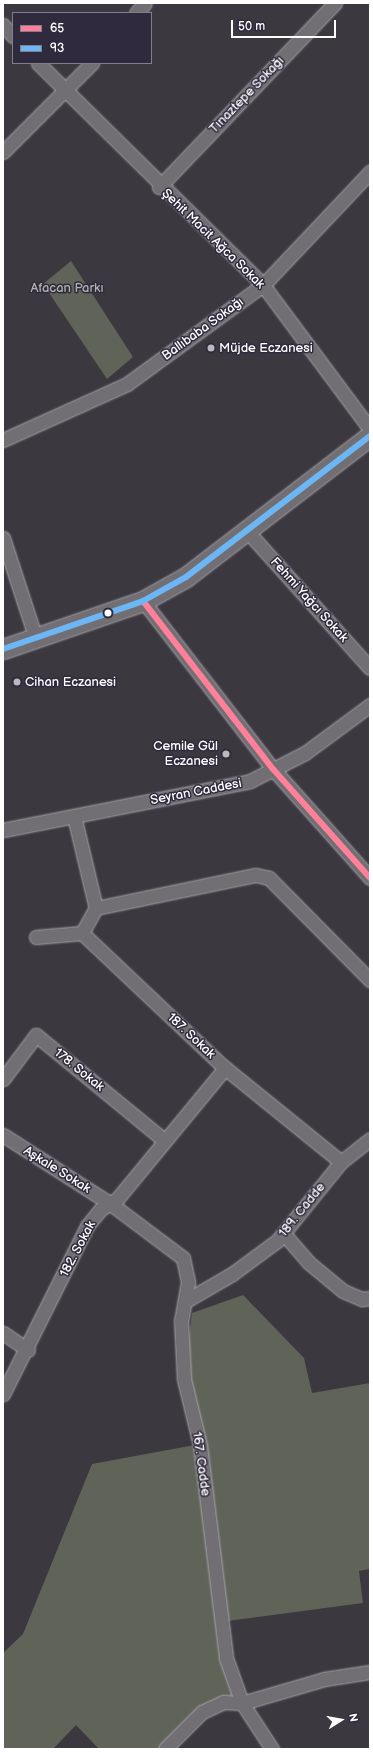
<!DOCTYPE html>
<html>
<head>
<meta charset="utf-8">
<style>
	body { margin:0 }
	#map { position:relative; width:373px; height:1752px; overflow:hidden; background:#3c3840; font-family:"Balsamiq Sans",sans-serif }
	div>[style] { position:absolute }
	.green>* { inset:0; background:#5f6358 }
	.roads { filter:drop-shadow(0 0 1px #a7a5a9) drop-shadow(0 0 1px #a7a5a9) }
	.street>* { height:13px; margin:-6.5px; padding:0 6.5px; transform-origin:6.5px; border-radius:6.5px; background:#716f74 }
	.secondary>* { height:19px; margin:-9.5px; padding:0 9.5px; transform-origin:9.5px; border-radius:9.5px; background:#716f74 }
	.bus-1>* { height:6px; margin:-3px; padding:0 3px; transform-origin:3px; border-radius:3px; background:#ff8098 }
	.bus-2>* { height:6px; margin:-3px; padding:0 3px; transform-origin:3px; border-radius:3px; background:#6db6f5 }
	.dots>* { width:11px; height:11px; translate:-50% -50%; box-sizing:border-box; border:2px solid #2f2a3d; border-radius:50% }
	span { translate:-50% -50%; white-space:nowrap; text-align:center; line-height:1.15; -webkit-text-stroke:3px #2f2a3d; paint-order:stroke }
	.street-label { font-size:13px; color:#fff }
	.park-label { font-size:13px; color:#b2b4ae }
	.poi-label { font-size:13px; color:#fff }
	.left { translate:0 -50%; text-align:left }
	.right { translate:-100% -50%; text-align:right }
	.frame { position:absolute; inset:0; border:4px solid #fff; pointer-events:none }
	.legend { position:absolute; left:12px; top:12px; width:140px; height:52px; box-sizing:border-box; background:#2f2a3d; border:1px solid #827f8b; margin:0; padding:5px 7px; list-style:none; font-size:12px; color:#fff }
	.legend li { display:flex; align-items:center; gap:8px; height:20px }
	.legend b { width:20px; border:1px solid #827f8b }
	.north { position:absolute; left:321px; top:1700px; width:40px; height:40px; -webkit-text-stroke:3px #2f2a3d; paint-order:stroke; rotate:79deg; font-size:11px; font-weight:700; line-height:16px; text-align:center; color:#fff }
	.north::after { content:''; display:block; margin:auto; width:14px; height:18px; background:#fff; clip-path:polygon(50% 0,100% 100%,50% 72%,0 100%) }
	.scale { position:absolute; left:231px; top:20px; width:105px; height:18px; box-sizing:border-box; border:2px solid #fff; border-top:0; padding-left:5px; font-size:12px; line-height:14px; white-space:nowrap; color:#fff; -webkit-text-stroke:3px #2f2a3d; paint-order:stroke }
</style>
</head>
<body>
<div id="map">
	<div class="green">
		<div style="clip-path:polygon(71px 261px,133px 357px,107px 379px,43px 284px)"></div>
		<div style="clip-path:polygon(243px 1295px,304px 1358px,312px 1393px,370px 1383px,370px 1569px,359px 1571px,363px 1603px,220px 1622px,242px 1703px,223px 1702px,165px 1749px,99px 1749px,76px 1725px,53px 1749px,3px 1749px,3px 1653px,23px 1634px,92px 1464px,200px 1444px,184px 1379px,192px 1313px)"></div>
	</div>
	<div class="roads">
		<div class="street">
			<div style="left:136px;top:13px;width:13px;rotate:-48deg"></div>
			<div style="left:3px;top:25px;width:15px;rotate:48deg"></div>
			<div style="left:38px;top:63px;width:316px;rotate:44.6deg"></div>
			<div style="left:263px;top:285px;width:179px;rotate:53.4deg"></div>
			<div style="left:3px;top:152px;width:126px;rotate:-45deg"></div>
			<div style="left:159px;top:187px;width:255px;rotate:-46.3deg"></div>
			<div style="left:3px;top:440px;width:136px;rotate:-24.3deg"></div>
			<div style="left:127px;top:384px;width:168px;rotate:-36.1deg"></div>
			<div style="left:263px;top:285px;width:156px;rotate:-46.6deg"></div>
			<div style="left:247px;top:531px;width:184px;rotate:48.1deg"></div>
			<div style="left:3px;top:538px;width:106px;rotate:71.9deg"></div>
			<div style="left:143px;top:601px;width:212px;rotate:52.3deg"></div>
			<div style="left:273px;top:769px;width:146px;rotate:48.3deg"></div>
			<div style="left:74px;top:816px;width:95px;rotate:76.6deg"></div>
			<div style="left:3px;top:830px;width:252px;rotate:-11.2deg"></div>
			<div style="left:250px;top:781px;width:62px;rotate:-27deg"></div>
			<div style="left:305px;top:753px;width:81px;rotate:-36.4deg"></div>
			<div style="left:82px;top:933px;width:29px;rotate:-61deg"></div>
			<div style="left:96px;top:908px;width:163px;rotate:-11.7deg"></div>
			<div style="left:256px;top:875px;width:13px;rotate:13deg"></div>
			<div style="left:269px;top:878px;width:144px;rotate:45.3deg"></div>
			<div style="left:36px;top:937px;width:46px;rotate:-5deg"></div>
			<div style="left:82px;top:933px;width:197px;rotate:43.4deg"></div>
			<div style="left:225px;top:1068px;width:149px;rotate:39deg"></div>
			<div style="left:3px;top:1079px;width:55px;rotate:-53.1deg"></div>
			<div style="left:36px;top:1035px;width:166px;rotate:39.4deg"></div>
			<div style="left:3px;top:1135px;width:128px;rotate:32.6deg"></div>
			<div style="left:111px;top:1204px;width:90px;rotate:36.9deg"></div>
			<div style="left:183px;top:1258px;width:25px;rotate:78deg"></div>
			<div style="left:188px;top:1282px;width:39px;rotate:100deg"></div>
			<div style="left:181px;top:1320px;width:59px;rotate:87.1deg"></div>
			<div style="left:184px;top:1379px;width:68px;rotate:76.4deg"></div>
			<div style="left:200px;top:1445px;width:215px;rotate:83deg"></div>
			<div style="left:226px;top:1658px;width:48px;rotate:70.4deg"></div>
			<div style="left:242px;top:1703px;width:55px;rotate:56.9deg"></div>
			<div style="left:284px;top:1234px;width:37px;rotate:49deg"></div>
			<div style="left:308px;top:1262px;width:45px;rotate:39.6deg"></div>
			<div style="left:343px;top:1291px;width:21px;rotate:23deg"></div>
			<div style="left:362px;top:1299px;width:8px;rotate:-7deg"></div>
			<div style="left:187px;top:1300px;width:52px;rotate:-30deg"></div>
			<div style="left:232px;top:1274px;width:56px;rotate:-36.3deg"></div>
			<div style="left:277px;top:1241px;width:102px;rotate:-51deg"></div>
			<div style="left:341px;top:1162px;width:37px;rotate:-38deg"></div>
			<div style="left:3px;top:1333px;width:30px;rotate:34deg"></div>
			<div style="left:3px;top:1394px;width:188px;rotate:-63.4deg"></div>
			<div style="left:87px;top:1226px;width:22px;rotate:-51deg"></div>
			<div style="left:101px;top:1209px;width:19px;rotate:-32deg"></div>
			<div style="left:117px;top:1199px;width:170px;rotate:-50.5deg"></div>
			<div style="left:165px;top:1749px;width:52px;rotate:-45deg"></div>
			<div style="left:202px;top:1712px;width:23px;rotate:-25deg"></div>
			<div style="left:223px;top:1702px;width:19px;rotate:3deg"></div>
			<div style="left:242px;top:1703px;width:85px;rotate:-16.3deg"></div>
			<div style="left:324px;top:1679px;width:47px;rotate:-8.7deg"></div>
		</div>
		<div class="secondary">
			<div style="left:3px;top:649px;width:148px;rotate:-18.9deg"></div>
			<div style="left:143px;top:601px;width:49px;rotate:-29.2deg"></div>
			<div style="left:186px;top:577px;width:232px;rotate:-37.5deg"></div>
		</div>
	</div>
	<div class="bus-1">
		<div style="left:143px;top:601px;width:212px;rotate:52.3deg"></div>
		<div style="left:273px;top:769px;width:146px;rotate:48.3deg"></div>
	</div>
	<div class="bus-2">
		<div style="left:3px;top:649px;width:148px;rotate:-18.9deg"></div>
		<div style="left:143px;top:601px;width:49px;rotate:-29.2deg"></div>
		<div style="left:186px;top:577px;width:232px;rotate:-37.5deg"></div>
	</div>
	<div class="dots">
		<div style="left:211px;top:348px;background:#bbb9bc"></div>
		<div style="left:108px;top:613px;background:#fff"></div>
		<div style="left:17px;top:682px;background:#bbb9bc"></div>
		<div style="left:226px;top:754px;background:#bbb9bc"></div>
	</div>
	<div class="street-label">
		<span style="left:247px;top:95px;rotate:-46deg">Tınaztepe Sokağı</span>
		<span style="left:213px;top:239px;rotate:44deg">Şehit Macit Ağca Sokak</span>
		<span style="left:203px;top:329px;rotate:-36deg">Ballıbaba Sokağı</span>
		<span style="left:309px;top:600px;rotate:48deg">Fehmi Yağcı Sokak</span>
		<span style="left:196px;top:792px;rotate:-11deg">Seyran Caddesi</span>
		<span style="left:191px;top:1036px;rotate:43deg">187. Sokak</span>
		<span style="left:79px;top:1070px;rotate:39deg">178. Sokak</span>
		<span style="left:57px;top:1170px;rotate:32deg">Aşkale Sokak</span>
		<span style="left:302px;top:1210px;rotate:-51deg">189. Cadde</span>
		<span style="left:78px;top:1249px;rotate:-62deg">182. Sokak</span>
		<span style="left:201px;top:1464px;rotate:82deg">167. Cadde</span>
	</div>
	<div class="park-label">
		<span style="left:67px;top:288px">Afacan Parkı</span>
	</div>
	<div class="poi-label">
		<span class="left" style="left:219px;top:348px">Müjde Eczanesi</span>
		<span class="left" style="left:25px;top:682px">Cihan Eczanesi</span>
		<span class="right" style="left:218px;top:754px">Cemile Gül<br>Eczanesi</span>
	</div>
	<div class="frame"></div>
	<ul class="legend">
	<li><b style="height:5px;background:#ff8098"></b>65</li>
	<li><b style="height:5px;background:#6db6f5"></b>93</li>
	</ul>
	<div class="north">N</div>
	<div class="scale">50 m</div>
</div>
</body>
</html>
